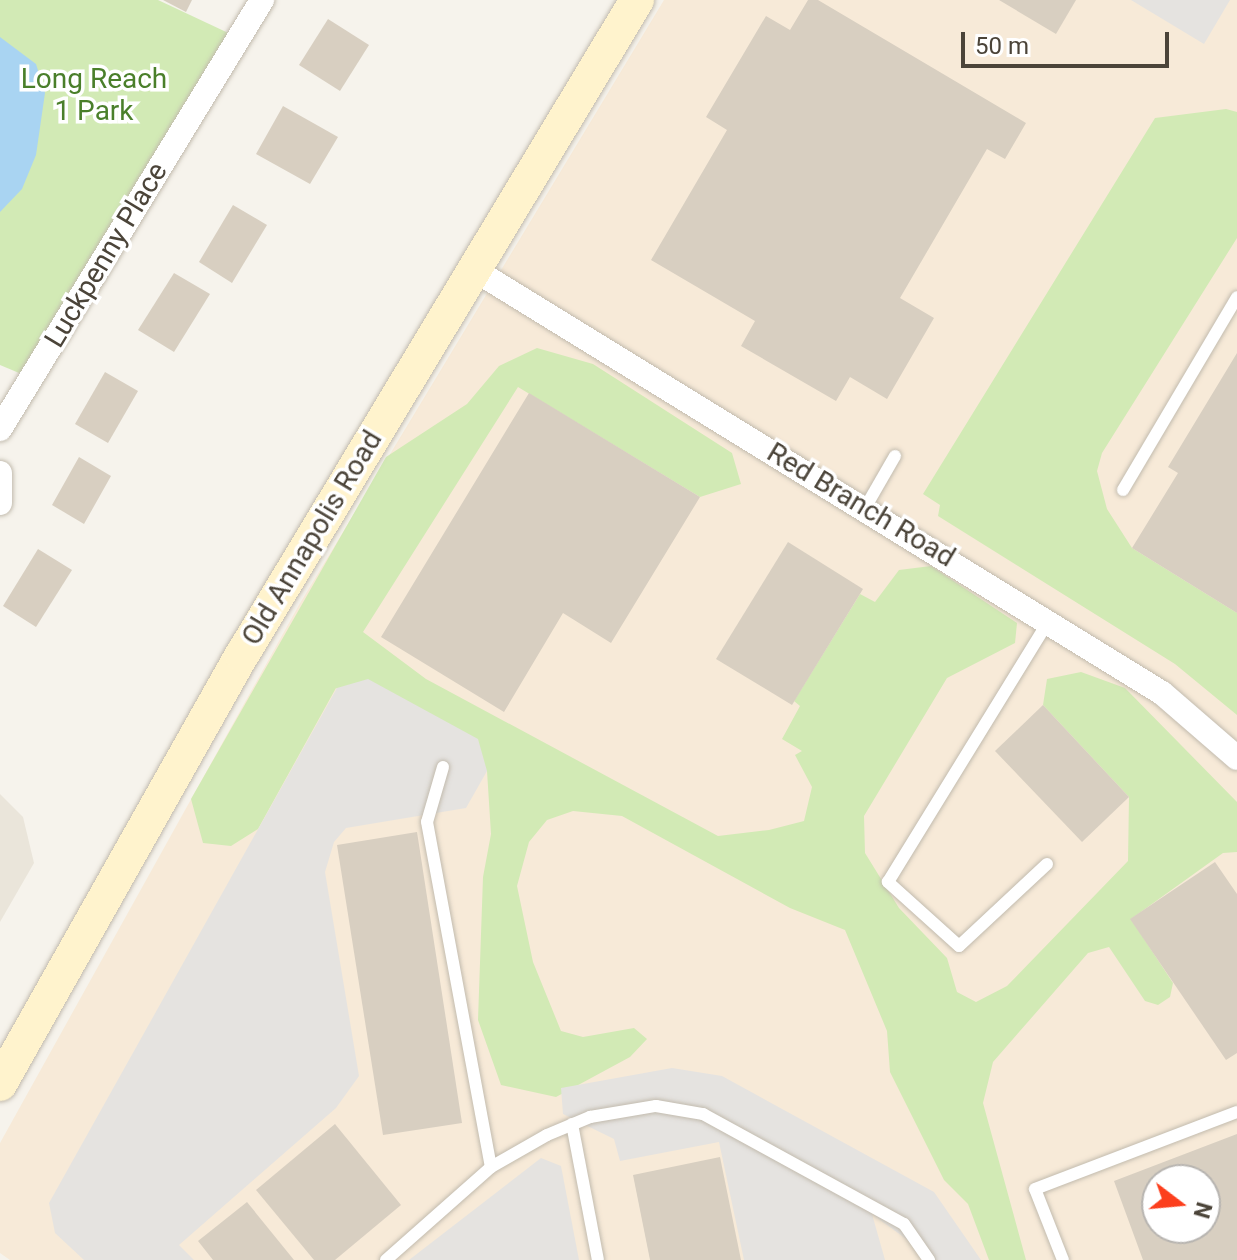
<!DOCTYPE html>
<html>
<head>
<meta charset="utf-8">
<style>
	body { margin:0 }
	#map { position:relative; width:1237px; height:1260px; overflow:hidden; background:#f6f3ec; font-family:Roboto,sans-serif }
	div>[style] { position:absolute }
	.residential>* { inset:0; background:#eae5da }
	.commercial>* { inset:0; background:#f7ead8 }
	.green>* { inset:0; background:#d2eab5 }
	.parking>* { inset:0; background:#e5e3e0 }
	.water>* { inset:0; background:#a9d4f2 }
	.building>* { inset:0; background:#d8cfc1 }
	.roads { filter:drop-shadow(0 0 2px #c2bbae) drop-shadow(0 0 2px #c2bbae) }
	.service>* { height:12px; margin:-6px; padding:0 6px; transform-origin:6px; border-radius:6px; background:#fff }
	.minor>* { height:24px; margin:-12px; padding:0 12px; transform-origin:12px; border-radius:12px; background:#fff }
	.secondary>* { height:34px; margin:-17px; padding:0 17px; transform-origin:17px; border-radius:17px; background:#fff3cd }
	span { translate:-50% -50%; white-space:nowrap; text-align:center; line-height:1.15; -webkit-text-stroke:7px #fff; paint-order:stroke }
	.park-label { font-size:28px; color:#4a7f2a }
	.street-label { font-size:28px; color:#4b4439 }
	.north { position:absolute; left:1141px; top:1164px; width:80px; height:80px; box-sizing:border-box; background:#fff; border:2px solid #b7b4b0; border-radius:50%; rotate:106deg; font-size:22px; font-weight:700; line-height:32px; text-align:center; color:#4b4439 }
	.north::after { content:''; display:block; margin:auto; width:28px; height:36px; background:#fc3f1d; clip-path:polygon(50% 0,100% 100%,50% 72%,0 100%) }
	.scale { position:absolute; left:961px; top:32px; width:208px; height:36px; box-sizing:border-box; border:4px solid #4b4439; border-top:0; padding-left:10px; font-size:24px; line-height:28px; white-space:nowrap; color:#4b4439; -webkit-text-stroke:6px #fff; paint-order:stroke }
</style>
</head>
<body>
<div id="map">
	<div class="residential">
		<div style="clip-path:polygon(0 794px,23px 817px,34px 863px,0 922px)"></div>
	</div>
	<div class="commercial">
		<div style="clip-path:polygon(evenodd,664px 0,1237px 0,1237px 1260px,10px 1260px,0 1253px,0 1143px,299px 605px,664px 0,1157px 1180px,1205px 1180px,1205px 1228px,1157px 1228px,1157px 1180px)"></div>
	</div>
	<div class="green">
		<div style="clip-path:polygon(0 0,158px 0,239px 38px,31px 378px,0 365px)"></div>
		<div style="clip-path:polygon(1226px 109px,1237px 112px,1237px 238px,1102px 453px,1097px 471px,1107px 509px,1132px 548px,1237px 613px,1237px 715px,1175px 664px,938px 516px,940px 505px,923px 494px,1155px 118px)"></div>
		<div style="clip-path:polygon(537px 348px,593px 364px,732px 453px,741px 484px,700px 497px,518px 387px,363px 632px,426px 679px,718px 836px,769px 830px,804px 821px,812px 787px,795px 755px,802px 751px,782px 739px,800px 706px,794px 701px,860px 594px,875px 602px,899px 570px,931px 566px,1017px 623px,1015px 643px,947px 678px,864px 816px,865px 853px,899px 908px,947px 958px,957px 992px,976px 1002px,1007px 986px,1128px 861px,1129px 797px,1043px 705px,1047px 679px,1081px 672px,1125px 688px,1237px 802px,1237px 852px,1223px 853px,1131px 919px,1173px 983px,1170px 997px,1158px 1005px,1145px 1001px,1109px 947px,1088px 953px,993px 1062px,983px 1103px,1026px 1260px,989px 1260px,968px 1204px,944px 1180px,890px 1072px,887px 1031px,845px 930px,790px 908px,622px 816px,573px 811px,547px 820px,529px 842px,517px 886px,533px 962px,561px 1031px,583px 1037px,634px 1028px,647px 1039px,630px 1057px,556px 1097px,501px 1085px,478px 1020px,483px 877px,491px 834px,487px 771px,336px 688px,258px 829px,231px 846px,203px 843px,191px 799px,386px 457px,467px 404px,499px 366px)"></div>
	</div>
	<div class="parking">
		<div style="clip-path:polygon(1131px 0,1230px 0,1204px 44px)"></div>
		<div style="clip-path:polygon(368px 679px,478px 739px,487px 771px,466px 808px,346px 828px,334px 842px,325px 872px,359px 1076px,336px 1108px,179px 1245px,194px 1260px,84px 1260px,55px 1233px,49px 1203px,337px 688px)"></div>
		<div style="clip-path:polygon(672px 1068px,722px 1076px,934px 1192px,981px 1260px,935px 1260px,872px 1214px,885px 1260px,744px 1260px,719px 1142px,620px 1161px,614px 1139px,563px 1114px,561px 1088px)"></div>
		<div style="clip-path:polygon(541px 1158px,561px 1166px,579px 1260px,409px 1260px)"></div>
	</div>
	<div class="water">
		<div style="clip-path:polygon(0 37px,36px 64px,45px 93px,36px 155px,22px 189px,0 212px)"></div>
	</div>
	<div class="building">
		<div style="clip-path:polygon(163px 0,192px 0,186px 12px)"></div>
		<div style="clip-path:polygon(808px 0,818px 0,1026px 123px,1005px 159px,987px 149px,900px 298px,934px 318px,887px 399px,850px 377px,836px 401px,741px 346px,755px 321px,651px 260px,727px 130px,706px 117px,766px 16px,790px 30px)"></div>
		<div style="clip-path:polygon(999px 0,1076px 0,1056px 34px)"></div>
		<div style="clip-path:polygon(328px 19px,369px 45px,340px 91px,299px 65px)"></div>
		<div style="clip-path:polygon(283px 106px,338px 137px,310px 184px,256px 154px)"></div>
		<div style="clip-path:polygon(233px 205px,267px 225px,232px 283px,199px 262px)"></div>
		<div style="clip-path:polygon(174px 273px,210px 294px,174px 352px,138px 330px)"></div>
		<div style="clip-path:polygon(1237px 353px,1237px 613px,1132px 548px,1178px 473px,1168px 467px)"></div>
		<div style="clip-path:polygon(105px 372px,138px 391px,108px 443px,75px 424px)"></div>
		<div style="clip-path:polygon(529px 393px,700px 497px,611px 643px,563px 613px,504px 712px,381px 637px)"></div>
		<div style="clip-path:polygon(79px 457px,111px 476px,84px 524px,52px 505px)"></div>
		<div style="clip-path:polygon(788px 542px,863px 589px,792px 705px,716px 659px)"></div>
		<div style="clip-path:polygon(38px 549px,72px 570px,36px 627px,3px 606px)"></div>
		<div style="clip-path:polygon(1043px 705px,1129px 797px,1082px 842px,995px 751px)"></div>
		<div style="clip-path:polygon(417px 832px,462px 1123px,383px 1135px,337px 845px)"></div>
		<div style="clip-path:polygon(1215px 862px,1237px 894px,1237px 1053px,1226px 1060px,1130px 919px)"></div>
		<div style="clip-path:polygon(335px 1124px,401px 1205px,335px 1260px,314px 1260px,256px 1190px)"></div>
		<div style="clip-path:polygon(evenodd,1237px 1134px,1237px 1260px,1143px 1260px,1114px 1181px,1237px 1134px,1157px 1180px,1205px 1180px,1205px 1228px,1157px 1228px,1157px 1180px)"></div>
		<div style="clip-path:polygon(720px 1157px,741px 1260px,650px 1260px,633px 1175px)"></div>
		<div style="clip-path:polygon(247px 1202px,294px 1260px,213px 1260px,198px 1241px)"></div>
	</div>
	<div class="roads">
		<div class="service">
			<div style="left:1123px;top:490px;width:224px;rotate:-59.4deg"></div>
			<div style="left:865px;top:508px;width:60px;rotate:-60deg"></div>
			<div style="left:443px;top:767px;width:57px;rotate:106.2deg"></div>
			<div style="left:427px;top:822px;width:351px;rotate:79.5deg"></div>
			<div style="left:1047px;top:864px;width:120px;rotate:137deg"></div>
			<div style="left:959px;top:946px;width:96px;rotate:-138deg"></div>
			<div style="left:888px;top:882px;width:308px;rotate:-58.4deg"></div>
			<div style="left:572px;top:1124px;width:138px;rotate:79.2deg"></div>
			<div style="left:386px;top:1260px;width:140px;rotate:-41.5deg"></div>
			<div style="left:491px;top:1167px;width:64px;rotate:-29.7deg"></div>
			<div style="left:547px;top:1135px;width:47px;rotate:-22.7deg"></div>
			<div style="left:590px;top:1117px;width:67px;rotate:-9.5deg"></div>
			<div style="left:656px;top:1106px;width:48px;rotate:9.7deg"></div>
			<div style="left:703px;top:1114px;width:229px;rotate:28.7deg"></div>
			<div style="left:904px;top:1224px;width:44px;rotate:55.2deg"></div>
			<div style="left:1063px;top:1260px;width:76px;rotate:-111.5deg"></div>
			<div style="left:1035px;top:1189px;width:216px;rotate:-20.9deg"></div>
		</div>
		<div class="minor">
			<div style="left:473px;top:269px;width:809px;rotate:31.61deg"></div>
			<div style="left:1162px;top:693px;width:99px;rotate:40.9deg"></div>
			<div style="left:0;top:429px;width:503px;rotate:-58.59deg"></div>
			<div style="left:0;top:473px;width:30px;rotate:90deg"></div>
		</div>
		<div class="secondary">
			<div style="left:0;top:1084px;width:493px;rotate:-60.6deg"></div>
			<div style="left:242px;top:655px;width:765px;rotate:-58.91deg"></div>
		</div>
	</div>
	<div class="park-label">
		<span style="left:94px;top:95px">Long Reach<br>1 Park</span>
	</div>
	<div class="street-label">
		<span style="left:106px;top:255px;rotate:-59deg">Luckpenny Place</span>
		<span style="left:861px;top:505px;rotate:31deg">Red Branch Road</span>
		<span style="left:312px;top:538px;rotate:-59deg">Old Annapolis Road</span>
	</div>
	<div class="north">N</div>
	<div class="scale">50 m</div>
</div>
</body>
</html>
